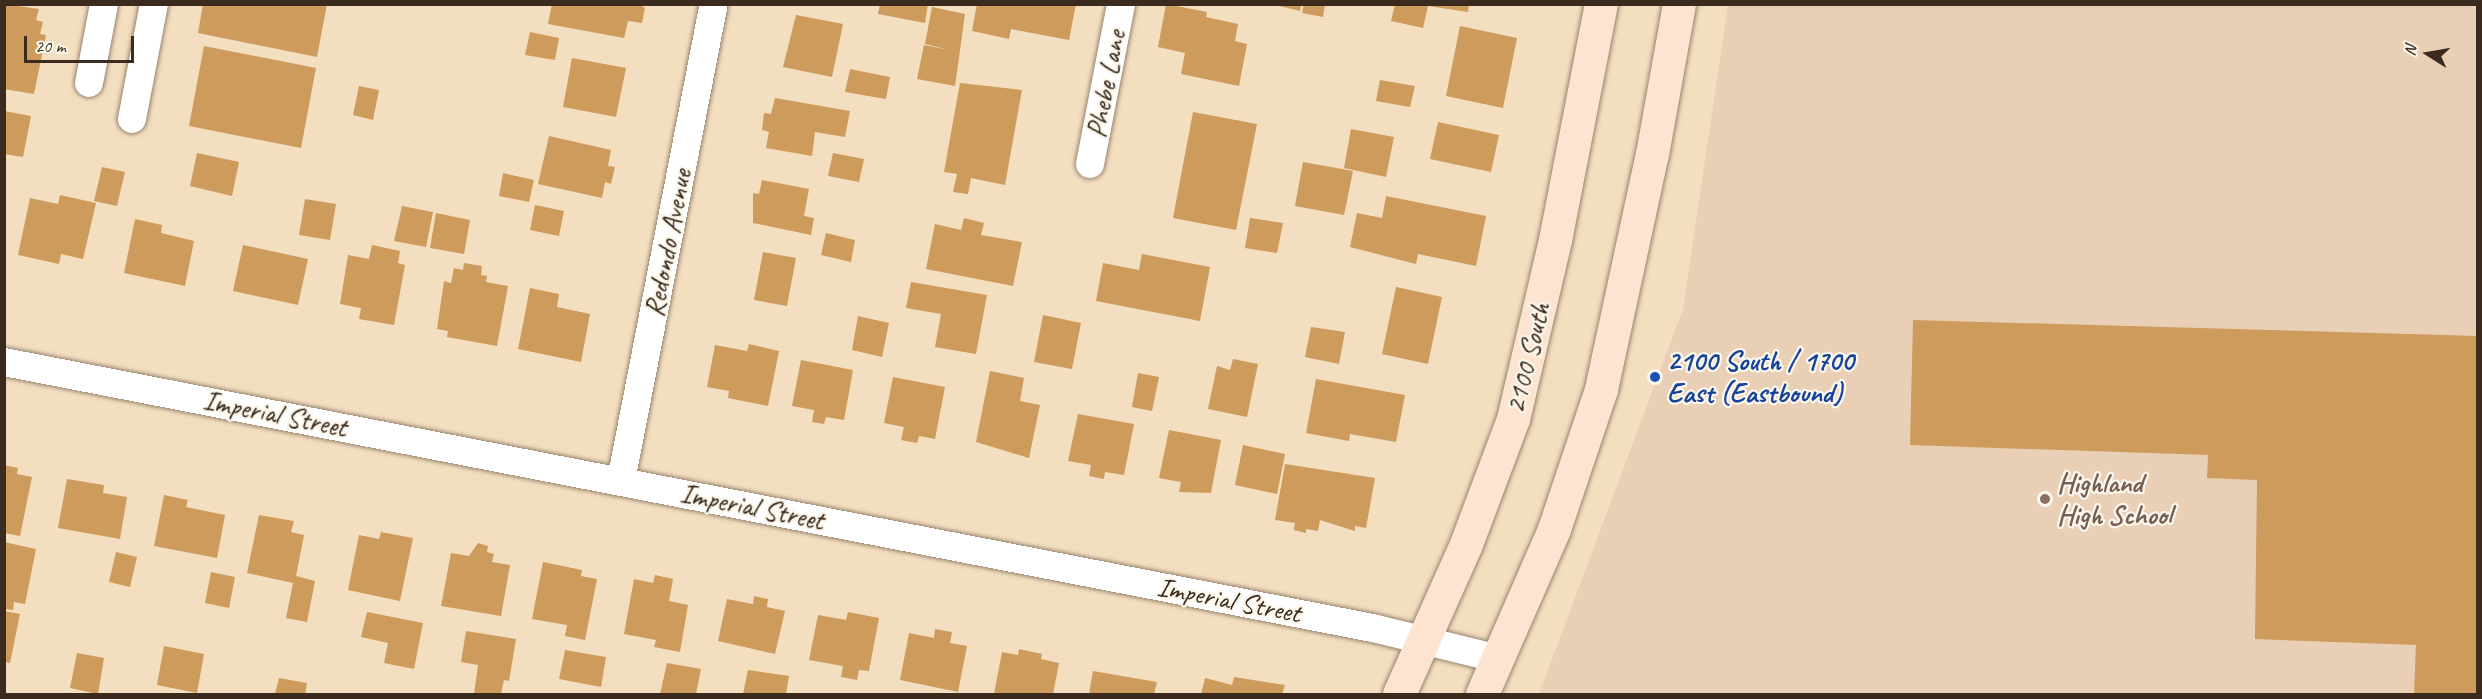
<!DOCTYPE html>
<html>
<head>
<meta charset="utf-8">
<style>
	body { margin:0 }
	#map { position:relative; width:2482px; height:699px; overflow:hidden; background:#f3dec0; font-family:Caveat,sans-serif }
	div>[style] { position:absolute }
	.built>* { inset:0; background:#e9cfb6 }
	.building>* { inset:0; background:#cd9b5c }
	.roads { filter:drop-shadow(0 0 2px #97846f) drop-shadow(0 0 2px #97846f) }
	.minor>* { height:28px; margin:-14px; padding:0 14px; transform-origin:14px; border-radius:14px; background:#fff }
	.secondary>* { height:33px; margin:-16.5px; padding:0 16.5px; transform-origin:16.5px; border-radius:16.5px; background:#fde4d0 }
	.dots>* { width:16px; height:16px; translate:-50% -50%; box-sizing:border-box; border:3px solid #fbf7ec; border-radius:50% }
	span { translate:-50% -50%; white-space:nowrap; text-align:center; line-height:1.15; -webkit-text-stroke:4.5px #fbf7ec; paint-order:stroke }
	.street-label { font-size:28px; color:#3b2a1e }
	.transit-label { font-size:28px; color:#164399; font-weight:700 }
	.left { translate:0 -50%; text-align:left }
	.education-label { font-size:28px; color:#785e54; font-weight:700 }
	.frame { position:absolute; inset:0; border:6px solid #3b2a1e; pointer-events:none }
	.north { position:absolute; left:2398px; top:24px; width:60px; height:60px; -webkit-text-stroke:4px #fbf7ec; paint-order:stroke; rotate:281deg; font-size:16px; font-weight:700; line-height:24px; text-align:center; color:#3b2a1e }
	.north::after { content:''; display:block; margin:auto; width:21px; height:27px; background:#3b2a1e; clip-path:polygon(50% 0,100% 100%,50% 72%,0 100%) }
	.scale { position:absolute; left:24px; top:36px; width:110px; height:27px; box-sizing:border-box; border:3px solid #3b2a1e; border-top:0; padding-left:8px; font-size:18px; line-height:21px; white-space:nowrap; color:#3b2a1e; -webkit-text-stroke:4px #fbf7ec; paint-order:stroke }
</style>
</head>
<body>
<div id="map">
	<div class="built">
		<div style="clip-path:polygon(1728px 5px,2477px 5px,2477px 694px,1539px 694px,1683px 309px)"></div>
	</div>
	<div class="building">
		<div style="clip-path:polygon(4px 4px,39px 9px,36px 20px,43px 22px,40px 34px,46px 35px,34px 94px,4px 89px)"></div>
		<div style="clip-path:polygon(203px 4px,327px 4px,317px 57px,198px 33px)"></div>
		<div style="clip-path:polygon(552px 4px,638px 4px,645px 8px,642px 23px,628px 21px,624px 38px,548px 24px)"></div>
		<div style="clip-path:polygon(880px 4px,928px 4px,925px 23px,878px 14px)"></div>
		<div style="clip-path:polygon(977px 4px,1076px 4px,1069px 40px,1011px 29px,1009px 39px,972px 31px)"></div>
		<div style="clip-path:polygon(1166px 4px,1207px 12px,1206px 17px,1238px 24px,1235px 41px,1247px 44px,1239px 86px,1181px 74px,1185px 53px,1158px 47px)"></div>
		<div style="clip-path:polygon(1271px 4px,1301px 4px,1300px 11px)"></div>
		<div style="clip-path:polygon(1304px 4px,1325px 4px,1323px 17px,1302px 13px)"></div>
		<div style="clip-path:polygon(1395px 4px,1427px 6px,1469px 4px,1468px 12px,1428px 6px,1423px 28px,1391px 21px)"></div>
		<div style="clip-path:polygon(932px 7px,965px 14px,955px 86px,917px 79px,924px 45px,949px 50px,925px 44px)"></div>
		<div style="clip-path:polygon(796px 15px,843px 24px,832px 77px,783px 67px)"></div>
		<div style="clip-path:polygon(1460px 26px,1517px 38px,1503px 108px,1446px 96px)"></div>
		<div style="clip-path:polygon(530px 32px,559px 38px,555px 60px,525px 55px)"></div>
		<div style="clip-path:polygon(204px 46px,316px 68px,301px 148px,189px 126px)"></div>
		<div style="clip-path:polygon(572px 58px,626px 68px,616px 117px,563px 107px)"></div>
		<div style="clip-path:polygon(850px 69px,890px 77px,886px 99px,845px 92px)"></div>
		<div style="clip-path:polygon(1380px 80px,1415px 86px,1410px 107px,1376px 101px)"></div>
		<div style="clip-path:polygon(960px 83px,1022px 90px,1005px 185px,971px 178px,968px 194px,953px 192px,957px 174px,944px 172px)"></div>
		<div style="clip-path:polygon(359px 86px,379px 90px,373px 120px,353px 115px)"></div>
		<div style="clip-path:polygon(775px 98px,850px 111px,845px 137px,815px 132px,812px 156px,766px 148px,769px 132px,762px 130px,764px 113px,771px 114px)"></div>
		<div style="clip-path:polygon(4px 111px,31px 116px,23px 157px,4px 154px)"></div>
		<div style="clip-path:polygon(1193px 112px,1257px 124px,1236px 230px,1173px 218px)"></div>
		<div style="clip-path:polygon(1438px 122px,1499px 135px,1491px 172px,1430px 159px)"></div>
		<div style="clip-path:polygon(1351px 129px,1394px 137px,1386px 177px,1344px 168px)"></div>
		<div style="clip-path:polygon(549px 136px,611px 150px,608px 166px,615px 167px,611px 184px,605px 182px,602px 198px,538px 184px)"></div>
		<div style="clip-path:polygon(197px 153px,239px 162px,232px 196px,190px 186px)"></div>
		<div style="clip-path:polygon(833px 153px,864px 159px,859px 182px,828px 176px)"></div>
		<div style="clip-path:polygon(1303px 162px,1353px 171px,1344px 215px,1295px 206px)"></div>
		<div style="clip-path:polygon(102px 167px,125px 172px,117px 206px,94px 201px)"></div>
		<div style="clip-path:polygon(503px 173px,534px 180px,529px 202px,499px 196px)"></div>
		<div style="clip-path:polygon(762px 180px,809px 189px,804px 216px,814px 218px,811px 235px,753px 223px,753px 193px,759px 194px)"></div>
		<div style="clip-path:polygon(60px 195px,96px 203px,83px 259px,61px 254px,59px 264px,18px 255px,30px 198px,58px 204px)"></div>
		<div style="clip-path:polygon(1386px 196px,1486px 216px,1476px 266px,1418px 254px,1416px 264px,1350px 247px,1357px 213px,1382px 218px)"></div>
		<div style="clip-path:polygon(305px 199px,336px 204px,330px 240px,299px 235px)"></div>
		<div style="clip-path:polygon(535px 205px,564px 211px,559px 236px,530px 230px)"></div>
		<div style="clip-path:polygon(402px 206px,433px 212px,426px 247px,394px 241px)"></div>
		<div style="clip-path:polygon(436px 213px,470px 220px,464px 254px,430px 248px)"></div>
		<div style="clip-path:polygon(964px 218px,984px 223px,981px 235px,1022px 242px,1013px 286px,926px 269px,935px 224px,961px 230px)"></div>
		<div style="clip-path:polygon(1250px 218px,1283px 223px,1277px 253px,1245px 248px)"></div>
		<div style="clip-path:polygon(135px 219px,162px 225px,161px 233px,194px 241px,185px 286px,124px 273px)"></div>
		<div style="clip-path:polygon(826px 233px,855px 240px,851px 262px,821px 255px)"></div>
		<div style="clip-path:polygon(243px 245px,308px 259px,298px 305px,233px 291px)"></div>
		<div style="clip-path:polygon(372px 245px,400px 251px,398px 263px,405px 265px,394px 325px,359px 319px,361px 308px,340px 304px,348px 255px,369px 259px)"></div>
		<div style="clip-path:polygon(763px 252px,796px 258px,787px 306px,754px 300px)"></div>
		<div style="clip-path:polygon(1142px 254px,1210px 267px,1200px 321px,1096px 301px,1103px 263px,1139px 270px)"></div>
		<div style="clip-path:polygon(464px 263px,482px 266px,481px 275px,487px 276px,486px 282px,508px 286px,497px 346px,447px 337px,448px 331px,437px 329px,444px 281px,451px 283px,454px 268px,463px 270px)"></div>
		<div style="clip-path:polygon(911px 282px,987px 295px,976px 354px,935px 347px,941px 314px,906px 308px)"></div>
		<div style="clip-path:polygon(1396px 287px,1442px 297px,1428px 364px,1382px 354px)"></div>
		<div style="clip-path:polygon(530px 288px,559px 294px,557px 307px,590px 314px,581px 362px,518px 349px)"></div>
		<div style="clip-path:polygon(1043px 315px,1081px 323px,1072px 369px,1034px 362px)"></div>
		<div style="clip-path:polygon(858px 316px,889px 323px,882px 357px,852px 350px)"></div>
		<div style="clip-path:polygon(1913px 320px,2478px 336px,2478px 694px,2414px 694px,2416px 645px,2255px 639px,2257px 480px,2207px 478px,2208px 455px,1910px 445px)"></div>
		<div style="clip-path:polygon(1311px 327px,1345px 332px,1339px 364px,1305px 357px)"></div>
		<div style="clip-path:polygon(749px 344px,779px 351px,768px 406px,728px 398px,729px 391px,707px 387px,715px 345px,747px 351px)"></div>
		<div style="clip-path:polygon(1233px 359px,1258px 364px,1247px 417px,1208px 409px,1217px 366px,1230px 370px)"></div>
		<div style="clip-path:polygon(801px 360px,853px 370px,844px 420px,826px 417px,824px 424px,812px 422px,814px 410px,792px 406px)"></div>
		<div style="clip-path:polygon(990px 371px,1024px 378px,1020px 401px,1040px 405px,1029px 458px,976px 442px)"></div>
		<div style="clip-path:polygon(1138px 373px,1159px 377px,1152px 411px,1132px 407px)"></div>
		<div style="clip-path:polygon(893px 377px,945px 387px,935px 439px,919px 436px,917px 443px,901px 440px,904px 427px,884px 423px)"></div>
		<div style="clip-path:polygon(1316px 379px,1405px 395px,1396px 442px,1350px 434px,1349px 441px,1306px 433px)"></div>
		<div style="clip-path:polygon(1078px 414px,1134px 424px,1124px 475px,1105px 472px,1104px 479px,1089px 476px,1091px 465px,1068px 461px)"></div>
		<div style="clip-path:polygon(1169px 430px,1221px 440px,1211px 493px,1179px 492px,1181px 482px,1159px 478px)"></div>
		<div style="clip-path:polygon(1243px 445px,1285px 454px,1277px 494px,1235px 485px)"></div>
		<div style="clip-path:polygon(1285px 464px,1375px 478px,1366px 528px,1355px 526px,1355px 531px,1320px 520px,1318px 531px,1306px 529px,1306px 533px,1294px 530px,1295px 523px,1275px 520px)"></div>
		<div style="clip-path:polygon(4px 465px,18px 468px,17px 474px,32px 477px,20px 536px,4px 533px)"></div>
		<div style="clip-path:polygon(67px 479px,104px 485px,103px 493px,127px 497px,120px 539px,58px 528px)"></div>
		<div style="clip-path:polygon(164px 495px,188px 500px,186px 507px,225px 515px,217px 558px,154px 546px)"></div>
		<div style="clip-path:polygon(259px 515px,294px 521px,291px 532px,304px 535px,296px 576px,315px 581px,307px 622px,286px 618px,293px 583px,247px 573px)"></div>
		<div style="clip-path:polygon(381px 532px,413px 538px,400px 601px,348px 590px,359px 535px,379px 539px)"></div>
		<div style="clip-path:polygon(4px 542px,36px 549px,25px 604px,14px 602px,13px 610px,4px 609px)"></div>
		<div style="clip-path:polygon(478px 543px,488px 546px,487px 552px,494px 554px,492px 562px,510px 565px,501px 616px,441px 606px,451px 553px,469px 556px)"></div>
		<div style="clip-path:polygon(116px 552px,137px 557px,130px 587px,109px 582px)"></div>
		<div style="clip-path:polygon(543px 562px,582px 570px,581px 576px,597px 579px,585px 640px,565px 636px,567px 625px,532px 619px)"></div>
		<div style="clip-path:polygon(211px 572px,235px 577px,229px 608px,205px 603px)"></div>
		<div style="clip-path:polygon(655px 575px,673px 579px,669px 601px,688px 605px,680px 652px,654px 647px,656px 640px,624px 634px,634px 579px,653px 583px)"></div>
		<div style="clip-path:polygon(754px 596px,768px 599px,767px 607px,785px 611px,775px 654px,718px 641px,727px 599px,753px 604px)"></div>
		<div style="clip-path:polygon(4px 611px,20px 614px,10px 663px,4px 662px)"></div>
		<div style="clip-path:polygon(367px 612px,423px 623px,414px 669px,384px 663px,388px 643px,361px 637px)"></div>
		<div style="clip-path:polygon(848px 612px,879px 618px,869px 671px,859px 670px,857px 680px,841px 677px,843px 666px,809px 660px,818px 615px,846px 620px)"></div>
		<div style="clip-path:polygon(935px 629px,952px 632px,950px 643px,967px 646px,958px 692px,900px 680px,909px 633px,934px 638px)"></div>
		<div style="clip-path:polygon(466px 631px,516px 639px,509px 681px,504px 680px,501px 694px,474px 694px,478px 665px,461px 662px)"></div>
		<div style="clip-path:polygon(164px 646px,204px 654px,197px 693px,157px 685px)"></div>
		<div style="clip-path:polygon(1019px 649px,1042px 654px,1041px 659px,1059px 663px,1053px 694px,994px 694px,1002px 652px,1018px 655px)"></div>
		<div style="clip-path:polygon(565px 650px,606px 657px,601px 687px,559px 679px)"></div>
		<div style="clip-path:polygon(77px 653px,104px 658px,98px 694px,70px 688px)"></div>
		<div style="clip-path:polygon(667px 663px,701px 669px,696px 694px,660px 694px)"></div>
		<div style="clip-path:polygon(748px 670px,789px 676px,786px 694px,743px 694px)"></div>
		<div style="clip-path:polygon(1093px 671px,1157px 682px,1154px 694px,1089px 694px)"></div>
		<div style="clip-path:polygon(1234px 677px,1285px 685px,1282px 694px,1201px 694px,1205px 678px,1232px 685px)"></div>
		<div style="clip-path:polygon(279px 678px,307px 683px,305px 694px,275px 694px)"></div>
	</div>
	<div class="roads">
		<div class="minor">
			<div style="left:89px;top:83px;width:80px;rotate:-79.2deg"></div>
			<div style="left:132px;top:119px;width:117px;rotate:-79.2deg"></div>
			<div style="left:1090px;top:164px;width:163px;rotate:-79deg"></div>
			<div style="left:4px;top:362px;width:1395px;rotate:11deg"></div>
			<div style="left:1373px;top:628px;width:130px;rotate:13.8deg"></div>
			<div style="left:621px;top:481px;width:486px;rotate:-79deg"></div>
		</div>
		<div class="secondary">
			<div style="left:1399px;top:694px;width:164px;rotate:-65.9deg"></div>
			<div style="left:1466px;top:544px;width:134px;rotate:-69.4deg"></div>
			<div style="left:1513px;top:419px;width:184px;rotate:-76.8deg"></div>
			<div style="left:1555px;top:240px;width:240px;rotate:-79deg"></div>
			<div style="left:1482px;top:694px;width:180px;rotate:-66.4deg"></div>
			<div style="left:1554px;top:529px;width:148px;rotate:-71.4deg"></div>
			<div style="left:1601px;top:389px;width:240px;rotate:-77.8deg"></div>
			<div style="left:1652px;top:154px;width:152px;rotate:-79.8deg"></div>
		</div>
	</div>
	<div class="dots">
		<div style="left:1655px;top:377px;background:#1a4fb4"></div>
		<div style="left:2045px;top:499px;background:#8d6e63"></div>
	</div>
	<div class="street-label">
		<span style="left:1106px;top:84px;rotate:-79deg">Phebe Lane</span>
		<span style="left:668px;top:243px;rotate:-79deg">Redondo Avenue</span>
		<span style="left:1528px;top:358px;rotate:-76deg">2100 South</span>
		<span style="left:275px;top:414px;rotate:11deg">Imperial Street</span>
		<span style="left:752px;top:507px;rotate:11deg">Imperial Street</span>
		<span style="left:1229px;top:600px;rotate:11deg">Imperial Street</span>
	</div>
	<div class="transit-label">
		<span class="left" style="left:1667px;top:377px">2100 South / 1700<br>East (Eastbound)</span>
	</div>
	<div class="education-label">
		<span class="left" style="left:2057px;top:499px">Highland<br>High School</span>
	</div>
	<div class="frame"></div>
	<div class="north">N</div>
	<div class="scale">20 m</div>
</div>
</body>
</html>
